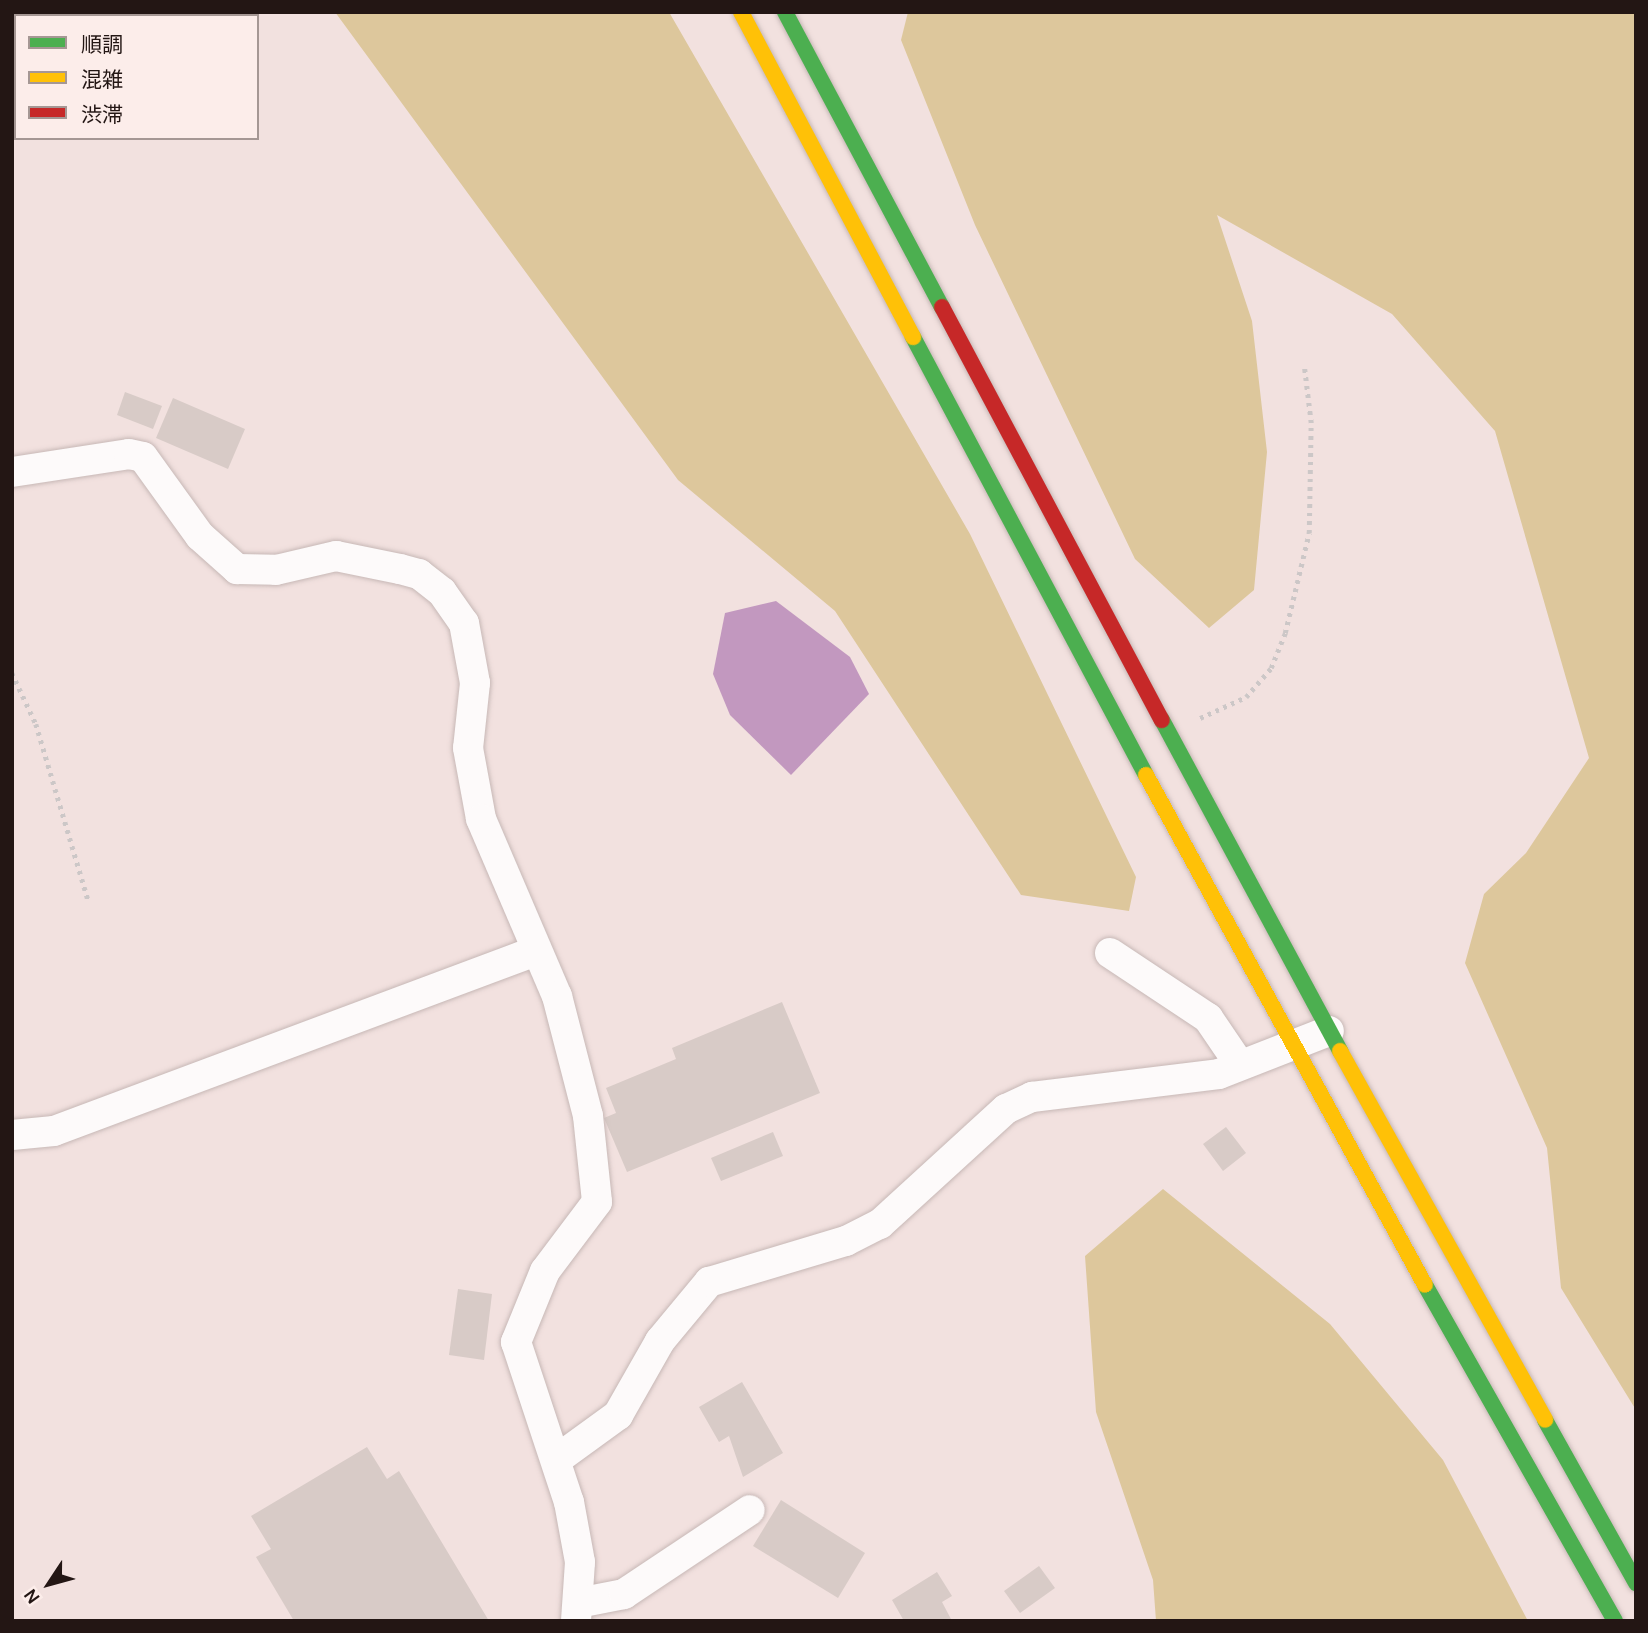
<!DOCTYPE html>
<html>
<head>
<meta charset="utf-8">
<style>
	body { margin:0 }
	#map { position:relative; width:1648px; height:1633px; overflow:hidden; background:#f2e1df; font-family:Karla,"Noto Sans JP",sans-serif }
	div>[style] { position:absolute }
	.forest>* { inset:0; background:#ddc79c }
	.water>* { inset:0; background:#c298bf }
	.building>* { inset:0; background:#d8cbc7 }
	.path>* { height:4.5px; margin-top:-2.25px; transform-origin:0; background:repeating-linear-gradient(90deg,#ccc7c7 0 3.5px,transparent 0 8.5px) }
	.roads { filter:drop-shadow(0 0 2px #c7b8b6) drop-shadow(0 0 2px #c7b8b6) }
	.street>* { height:30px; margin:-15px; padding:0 15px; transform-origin:15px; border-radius:15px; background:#fdfafa }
	.fast>* { height:16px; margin:-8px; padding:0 8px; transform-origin:8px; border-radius:8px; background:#4caf50 }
	.slow>* { height:16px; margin:-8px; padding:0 8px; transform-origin:8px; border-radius:8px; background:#ffc107 }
	.jam>* { height:16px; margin:-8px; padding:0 8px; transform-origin:8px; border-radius:8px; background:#c62828 }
	span { translate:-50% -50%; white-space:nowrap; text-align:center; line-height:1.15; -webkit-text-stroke:5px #fcedea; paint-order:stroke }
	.frame { position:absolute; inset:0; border:14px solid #231614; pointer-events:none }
	.legend { position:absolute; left:14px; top:14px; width:245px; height:126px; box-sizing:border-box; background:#fcedea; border:2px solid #a59794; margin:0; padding:9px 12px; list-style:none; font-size:21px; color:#231614 }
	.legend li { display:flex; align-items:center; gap:14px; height:35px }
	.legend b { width:35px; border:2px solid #a59794 }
	.north { position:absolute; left:14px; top:1549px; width:70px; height:70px; -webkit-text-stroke:5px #fcedea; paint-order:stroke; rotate:234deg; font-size:19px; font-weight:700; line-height:28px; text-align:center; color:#231614 }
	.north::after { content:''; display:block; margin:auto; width:24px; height:32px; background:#231614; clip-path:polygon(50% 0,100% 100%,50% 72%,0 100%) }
</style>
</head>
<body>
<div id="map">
	<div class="forest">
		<div style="clip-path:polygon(335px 12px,669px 12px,970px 534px,1136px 877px,1129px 911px,1021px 895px,835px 611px,678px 480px)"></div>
		<div style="clip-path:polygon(908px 12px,1636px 12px,1636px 1410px,1561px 1288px,1547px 1148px,1465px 963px,1484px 894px,1526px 853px,1589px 758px,1495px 431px,1392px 314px,1217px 215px,1252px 321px,1267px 452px,1254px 590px,1209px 628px,1135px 559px,975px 225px,901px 40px)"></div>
		<div style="clip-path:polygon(1163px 1189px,1330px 1324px,1443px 1460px,1528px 1621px,1156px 1621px,1153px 1580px,1096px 1412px,1085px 1256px)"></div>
	</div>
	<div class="water">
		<div style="clip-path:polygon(776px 601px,850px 657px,869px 694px,791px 775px,730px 715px,713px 674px,725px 613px)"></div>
	</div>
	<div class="building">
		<div style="clip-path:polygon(125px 392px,162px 406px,153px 429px,117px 415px)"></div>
		<div style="clip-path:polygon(173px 398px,245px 429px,228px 469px,156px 438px)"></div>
		<div style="clip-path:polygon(782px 1002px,820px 1093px,627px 1172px,604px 1118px,616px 1113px,606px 1088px,676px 1059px,672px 1048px)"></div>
		<div style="clip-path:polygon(1226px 1127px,1246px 1153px,1223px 1171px,1203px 1144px)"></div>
		<div style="clip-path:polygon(773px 1132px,783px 1156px,721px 1181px,711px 1158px)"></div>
		<div style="clip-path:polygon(458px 1289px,492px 1294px,484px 1360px,449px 1355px)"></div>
		<div style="clip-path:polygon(742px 1382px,783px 1453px,743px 1477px,729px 1436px,719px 1442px,699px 1407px)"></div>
		<div style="clip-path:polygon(367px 1447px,387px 1479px,399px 1471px,489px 1621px,294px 1621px,256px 1557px,271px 1549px,251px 1516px)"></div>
		<div style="clip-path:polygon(781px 1500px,865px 1553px,838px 1598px,753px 1546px)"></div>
		<div style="clip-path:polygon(1039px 1566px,1055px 1588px,1020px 1613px,1004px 1591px)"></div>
		<div style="clip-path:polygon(937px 1572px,952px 1596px,942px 1602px,952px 1621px,904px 1621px,892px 1600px)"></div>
	</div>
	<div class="path">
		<div style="left:12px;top:673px;width:56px;rotate:64.8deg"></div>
		<div style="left:36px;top:724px;width:183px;rotate:73.5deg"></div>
		<div style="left:1200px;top:718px;width:51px;rotate:-24.5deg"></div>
		<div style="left:1246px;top:697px;width:38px;rotate:-49deg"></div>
		<div style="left:1271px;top:668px;width:38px;rotate:-68deg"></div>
		<div style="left:1285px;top:633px;width:103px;rotate:-76.5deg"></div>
		<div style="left:1309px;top:533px;width:110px;rotate:-89deg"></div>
		<div style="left:1311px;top:423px;width:58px;rotate:-96.9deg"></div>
	</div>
	<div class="roads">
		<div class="street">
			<div style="left:12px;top:472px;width:118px;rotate:-8.7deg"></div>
			<div style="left:129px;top:454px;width:14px;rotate:12deg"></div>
			<div style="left:143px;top:457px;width:97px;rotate:54.2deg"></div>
			<div style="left:200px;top:536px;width:50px;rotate:41.7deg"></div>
			<div style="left:237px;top:569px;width:39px;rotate:1deg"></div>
			<div style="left:276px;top:570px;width:62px;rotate:-13.1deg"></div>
			<div style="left:336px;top:556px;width:65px;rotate:11.5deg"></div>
			<div style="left:400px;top:569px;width:20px;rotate:15deg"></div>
			<div style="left:419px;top:574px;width:29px;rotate:38deg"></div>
			<div style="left:442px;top:592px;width:38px;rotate:55deg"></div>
			<div style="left:464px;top:623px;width:61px;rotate:79.6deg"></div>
			<div style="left:475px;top:683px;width:65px;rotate:96.1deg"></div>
			<div style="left:468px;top:748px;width:72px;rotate:79.6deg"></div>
			<div style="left:481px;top:819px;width:193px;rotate:66.8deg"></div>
			<div style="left:557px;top:996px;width:124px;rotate:75.5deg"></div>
			<div style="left:588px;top:1116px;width:86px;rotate:84deg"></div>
			<div style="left:597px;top:1202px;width:86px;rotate:127deg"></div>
			<div style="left:545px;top:1271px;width:77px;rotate:112.2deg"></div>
			<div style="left:516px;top:1342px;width:169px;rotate:71.7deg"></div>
			<div style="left:569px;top:1502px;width:61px;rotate:79.6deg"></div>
			<div style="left:580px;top:1562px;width:59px;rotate:93.9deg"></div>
			<div style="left:1110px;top:953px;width:118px;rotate:33.6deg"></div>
			<div style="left:1208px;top:1018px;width:57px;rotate:55.8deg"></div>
			<div style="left:12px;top:1135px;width:42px;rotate:-5.4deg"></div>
			<div style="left:54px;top:1131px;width:511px;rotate:-20.49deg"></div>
			<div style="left:556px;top:1460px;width:77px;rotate:-36deg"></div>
			<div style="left:618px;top:1415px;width:85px;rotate:-60.4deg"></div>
			<div style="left:660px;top:1341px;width:77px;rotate:-50.3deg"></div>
			<div style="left:709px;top:1282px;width:143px;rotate:-16.7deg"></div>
			<div style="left:846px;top:1241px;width:38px;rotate:-27deg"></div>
			<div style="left:880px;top:1224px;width:171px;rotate:-42.4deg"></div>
			<div style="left:1006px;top:1109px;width:29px;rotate:-25deg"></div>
			<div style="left:1032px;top:1097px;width:188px;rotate:-7deg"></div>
			<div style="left:1219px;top:1074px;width:118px;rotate:-21.4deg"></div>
			<div style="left:578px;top:1603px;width:47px;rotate:-11.1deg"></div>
			<div style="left:624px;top:1594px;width:151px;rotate:-33.7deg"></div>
		</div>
		<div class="fast">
			<div style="left:785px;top:12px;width:334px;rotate:62deg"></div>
			<div style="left:913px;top:337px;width:496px;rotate:62deg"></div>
			<div style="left:1162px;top:720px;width:376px;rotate:61.7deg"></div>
			<div style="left:1425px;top:1285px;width:386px;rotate:60.5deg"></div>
			<div style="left:1545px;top:1420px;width:187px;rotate:60.8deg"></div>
		</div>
		<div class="slow">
			<div style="left:741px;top:12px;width:368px;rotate:62.1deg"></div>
			<div style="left:1146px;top:775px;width:581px;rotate:61.32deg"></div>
			<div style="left:1340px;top:1051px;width:422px;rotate:60.9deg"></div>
		</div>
		<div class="jam">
			<div style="left:942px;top:307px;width:468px;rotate:62deg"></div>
		</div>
	</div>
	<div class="frame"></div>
	<ul class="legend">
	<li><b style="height:9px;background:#4caf50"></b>順調</li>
	<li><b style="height:9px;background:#ffc107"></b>混雑</li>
	<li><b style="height:9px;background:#c62828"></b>渋滞</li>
	</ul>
	<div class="north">N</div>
</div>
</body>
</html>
